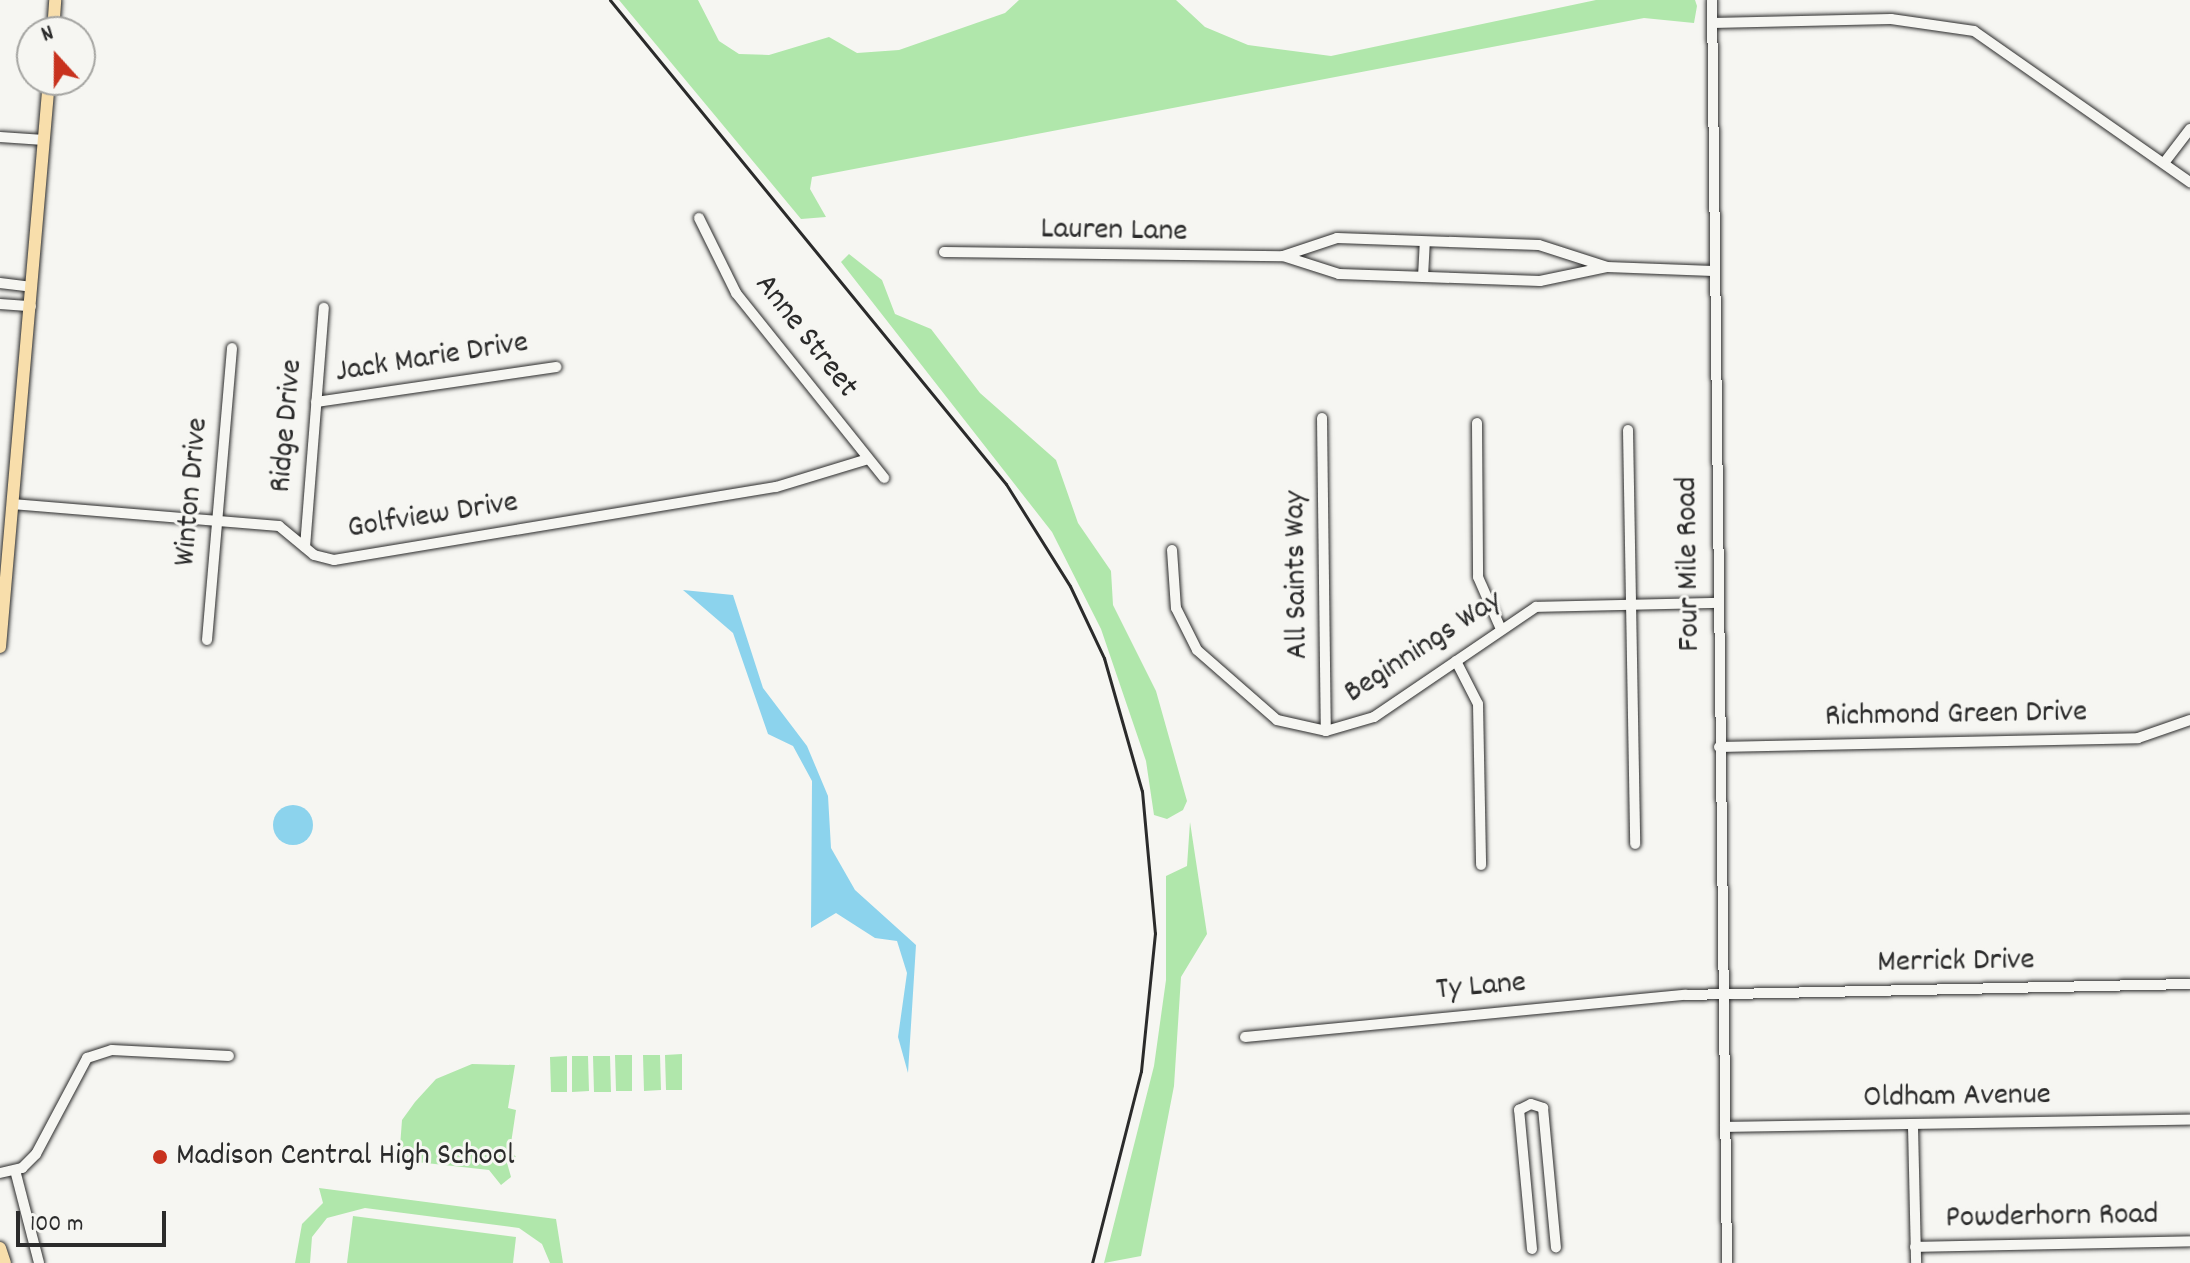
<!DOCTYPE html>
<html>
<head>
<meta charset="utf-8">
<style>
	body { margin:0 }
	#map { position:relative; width:2190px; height:1263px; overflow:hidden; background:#f6f6f2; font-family:Dekko,sans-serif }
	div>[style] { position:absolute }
	.green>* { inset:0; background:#b0e7ab }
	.water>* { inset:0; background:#8cd3ed }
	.round { border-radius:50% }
	.roads { filter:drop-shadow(0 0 2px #2b2b2b) drop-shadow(0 0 2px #2b2b2b) }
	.minor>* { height:10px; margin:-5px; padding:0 5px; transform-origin:5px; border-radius:5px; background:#f6f6f2 }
	.major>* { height:12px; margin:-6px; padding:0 6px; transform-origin:6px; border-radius:6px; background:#f8deab }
	.rail>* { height:3px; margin:-1.5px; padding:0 1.5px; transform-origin:1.5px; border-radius:1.5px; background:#2b2b2b }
	.dots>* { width:22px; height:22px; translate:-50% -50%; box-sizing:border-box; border:4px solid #f6f6f2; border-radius:50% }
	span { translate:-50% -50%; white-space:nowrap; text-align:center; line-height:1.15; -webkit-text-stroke:6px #f6f6f2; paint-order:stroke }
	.street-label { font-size:32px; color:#2b2b2b }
	.poi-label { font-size:32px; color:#2b2b2b }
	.left { translate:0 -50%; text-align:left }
	.north { position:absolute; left:16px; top:16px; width:80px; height:80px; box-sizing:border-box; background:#f6f6f2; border:2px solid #a5a5a2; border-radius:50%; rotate:339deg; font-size:22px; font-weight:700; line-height:32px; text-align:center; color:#2b2b2b }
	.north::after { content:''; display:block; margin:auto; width:28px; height:36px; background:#c8321e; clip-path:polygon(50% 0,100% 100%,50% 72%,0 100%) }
	.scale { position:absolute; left:16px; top:1211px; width:150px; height:36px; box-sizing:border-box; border:4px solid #2b2b2b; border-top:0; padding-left:10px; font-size:24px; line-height:28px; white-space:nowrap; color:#2b2b2b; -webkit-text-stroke:6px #f6f6f2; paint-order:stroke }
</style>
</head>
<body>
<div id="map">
	<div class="green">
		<div style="clip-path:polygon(619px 0,698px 0,719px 41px,739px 54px,769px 55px,829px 37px,857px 53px,899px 50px,1005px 13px,1019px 0,1176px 0,1205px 27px,1248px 45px,1331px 56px,1596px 0,1695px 0,1697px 6px,1694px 23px,1644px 18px,812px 177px,810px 189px,826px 217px,801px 219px)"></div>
		<div style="clip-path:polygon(849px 254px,882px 280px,895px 314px,931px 329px,980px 393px,1056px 460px,1078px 523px,1111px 571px,1113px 605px,1156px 691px,1187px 801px,1183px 810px,1167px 819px,1154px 815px,1146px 761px,1101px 629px,1052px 532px,841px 262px)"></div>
		<div style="clip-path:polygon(1190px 822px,1207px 934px,1181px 977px,1174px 1086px,1141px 1256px,1104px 1263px,1154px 1066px,1166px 980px,1166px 876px,1187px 866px)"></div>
		<div style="clip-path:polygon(682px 1054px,682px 1090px,666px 1090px,665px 1055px)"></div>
		<div style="clip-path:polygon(615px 1055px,632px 1055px,632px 1091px,616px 1091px)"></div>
		<div style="clip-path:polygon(643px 1055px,660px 1055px,661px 1090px,644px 1091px)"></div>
		<div style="clip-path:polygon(567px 1056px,567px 1092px,551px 1092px,550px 1057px)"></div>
		<div style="clip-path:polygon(572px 1056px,588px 1056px,589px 1091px,572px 1092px)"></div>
		<div style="clip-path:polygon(593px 1056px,610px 1056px,611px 1092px,594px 1092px)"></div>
		<div style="clip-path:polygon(472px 1064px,515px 1065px,508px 1108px,516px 1110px,510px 1150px,516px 1157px,506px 1159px,511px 1177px,501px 1185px,489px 1170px,399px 1160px,402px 1120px,415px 1102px,436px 1079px)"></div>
		<div style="clip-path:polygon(319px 1188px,556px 1219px,563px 1263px,550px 1263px,542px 1244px,519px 1228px,365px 1208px,327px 1218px,312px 1237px,310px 1263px,295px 1263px,302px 1224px,323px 1203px)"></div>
		<div style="clip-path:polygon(353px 1216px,516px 1237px,513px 1263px,347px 1263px)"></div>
	</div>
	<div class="water">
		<div style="clip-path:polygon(683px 590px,733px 595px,763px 688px,807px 746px,828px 796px,831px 848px,855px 890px,916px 945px,908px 1073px,898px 1037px,907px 973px,897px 941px,875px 938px,836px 913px,811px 928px,812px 781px,793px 746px,768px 734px,733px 633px)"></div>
		<div class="round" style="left:273px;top:805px;width:40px;height:40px"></div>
	</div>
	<div class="roads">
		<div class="minor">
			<div style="left:1712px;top:0;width:1263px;rotate:89.32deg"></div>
			<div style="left:1712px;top:23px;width:179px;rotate:-1.3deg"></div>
			<div style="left:1891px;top:19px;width:84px;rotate:8.2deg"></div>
			<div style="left:1974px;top:31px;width:264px;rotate:35deg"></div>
			<div style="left:0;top:137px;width:44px;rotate:3.9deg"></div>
			<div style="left:2164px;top:163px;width:43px;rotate:-52.6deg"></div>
			<div style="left:699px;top:218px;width:84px;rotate:63.7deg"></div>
			<div style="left:736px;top:293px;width:237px;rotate:51.3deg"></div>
			<div style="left:944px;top:252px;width:339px;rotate:0.7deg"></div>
			<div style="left:1283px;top:256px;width:59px;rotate:17.8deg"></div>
			<div style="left:1339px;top:274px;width:201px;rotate:2deg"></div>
			<div style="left:1540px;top:281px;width:68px;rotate:-11.8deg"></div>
			<div style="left:1607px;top:267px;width:106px;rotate:2.2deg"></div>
			<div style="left:1283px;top:256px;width:57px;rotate:-18.4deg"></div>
			<div style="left:1337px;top:238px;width:202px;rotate:2deg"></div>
			<div style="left:1539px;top:245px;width:71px;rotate:17.9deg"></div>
			<div style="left:1423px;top:277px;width:35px;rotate:-87deg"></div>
			<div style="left:0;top:283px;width:32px;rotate:7deg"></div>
			<div style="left:0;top:304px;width:31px;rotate:4deg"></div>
			<div style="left:316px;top:402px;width:243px;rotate:-8.3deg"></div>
			<div style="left:1322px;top:418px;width:313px;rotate:89.3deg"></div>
			<div style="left:1477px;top:423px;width:154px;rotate:89.6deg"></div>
			<div style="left:1478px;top:577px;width:55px;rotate:66.3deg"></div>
			<div style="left:1628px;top:430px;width:414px;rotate:89deg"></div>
			<div style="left:12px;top:504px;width:268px;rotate:4.7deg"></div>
			<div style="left:279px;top:526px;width:45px;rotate:39.6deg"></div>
			<div style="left:314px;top:555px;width:21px;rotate:14deg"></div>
			<div style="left:334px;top:560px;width:448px;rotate:-9.4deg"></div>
			<div style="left:776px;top:487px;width:96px;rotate:-16.9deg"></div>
			<div style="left:305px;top:547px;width:240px;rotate:-85.5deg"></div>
			<div style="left:1172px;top:550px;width:58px;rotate:86.1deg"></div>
			<div style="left:1176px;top:608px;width:47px;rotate:63.4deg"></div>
			<div style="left:1197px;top:650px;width:106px;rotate:41.2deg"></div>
			<div style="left:1277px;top:720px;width:50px;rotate:12.7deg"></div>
			<div style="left:1326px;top:731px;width:50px;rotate:-16.3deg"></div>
			<div style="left:1374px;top:717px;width:196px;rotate:-34.2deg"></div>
			<div style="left:1536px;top:607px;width:181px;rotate:-1.3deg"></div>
			<div style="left:207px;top:640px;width:293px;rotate:-85.1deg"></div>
			<div style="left:1456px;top:661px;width:48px;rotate:62.9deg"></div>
			<div style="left:1478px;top:704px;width:161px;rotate:88.9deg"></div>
			<div style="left:1719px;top:747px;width:419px;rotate:-1.2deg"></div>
			<div style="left:2138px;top:738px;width:55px;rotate:-19.1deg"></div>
			<div style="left:1245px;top:1037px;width:442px;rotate:-5.5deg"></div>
			<div style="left:1685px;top:995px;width:505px;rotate:-1.25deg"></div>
			<div style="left:1913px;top:1126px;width:137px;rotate:88.7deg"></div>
			<div style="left:1725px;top:1127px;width:465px;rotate:-0.9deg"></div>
			<div style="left:15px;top:1170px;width:96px;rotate:75.5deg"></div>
			<div style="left:0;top:1173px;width:23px;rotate:-13deg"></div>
			<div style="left:22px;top:1168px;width:20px;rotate:-45deg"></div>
			<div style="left:36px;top:1154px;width:109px;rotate:-62deg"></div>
			<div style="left:87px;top:1058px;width:26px;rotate:-18deg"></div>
			<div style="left:112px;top:1050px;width:117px;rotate:2.9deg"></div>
			<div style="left:1915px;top:1247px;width:275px;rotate:-1.2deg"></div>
			<div style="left:1532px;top:1249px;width:140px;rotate:-95.3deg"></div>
			<div style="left:1519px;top:1110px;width:13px;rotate:-27deg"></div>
			<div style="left:1531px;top:1104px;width:13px;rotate:18deg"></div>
			<div style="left:1543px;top:1108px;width:140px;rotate:84.7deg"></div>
		</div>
		<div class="major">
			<div style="left:53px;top:32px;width:32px;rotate:-86deg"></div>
			<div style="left:0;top:647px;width:569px;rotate:-85.06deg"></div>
			<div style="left:0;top:1248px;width:16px;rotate:72deg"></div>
		</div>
	</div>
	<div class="rail">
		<div style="left:610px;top:0;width:625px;rotate:50.71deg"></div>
		<div style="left:1006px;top:484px;width:120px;rotate:57.9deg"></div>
		<div style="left:1070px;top:586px;width:80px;rotate:64.7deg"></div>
		<div style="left:1104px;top:658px;width:138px;rotate:74.1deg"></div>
		<div style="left:1142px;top:791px;width:143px;rotate:84.8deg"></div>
		<div style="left:1155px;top:933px;width:139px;rotate:95.8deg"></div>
		<div style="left:1141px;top:1071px;width:198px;rotate:104.3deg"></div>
	</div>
	<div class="dots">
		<div style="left:160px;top:1157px;background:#c8321e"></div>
	</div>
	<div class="street-label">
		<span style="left:1114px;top:232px;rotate:1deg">Lauren Lane</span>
		<span style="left:805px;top:337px;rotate:52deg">Anne Street</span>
		<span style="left:432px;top:359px;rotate:-9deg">Jack Marie Drive</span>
		<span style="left:288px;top:426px;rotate:-85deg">Ridge Drive</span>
		<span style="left:193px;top:492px;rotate:-85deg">Winton Drive</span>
		<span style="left:433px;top:517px;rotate:-9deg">Golfview Drive</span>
		<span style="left:1690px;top:564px;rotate:-91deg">Four Mile Road</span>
		<span style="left:1298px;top:575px;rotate:-91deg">All Saints Way</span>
		<span style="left:1424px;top:648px;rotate:-33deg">Beginnings Way</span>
		<span style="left:1956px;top:716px;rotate:-1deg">Richmond Green Drive</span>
		<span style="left:1956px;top:963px;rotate:-1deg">Merrick Drive</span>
		<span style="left:1481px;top:988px;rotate:-5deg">Ty Lane</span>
		<span style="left:1957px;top:1098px;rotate:-1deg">Oldham Avenue</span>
		<span style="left:2052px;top:1218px;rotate:-1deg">Powderhorn Road</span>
	</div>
	<div class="poi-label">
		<span class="left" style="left:176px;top:1157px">Madison Central High School</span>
	</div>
	<div class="north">N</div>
	<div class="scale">100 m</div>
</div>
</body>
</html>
